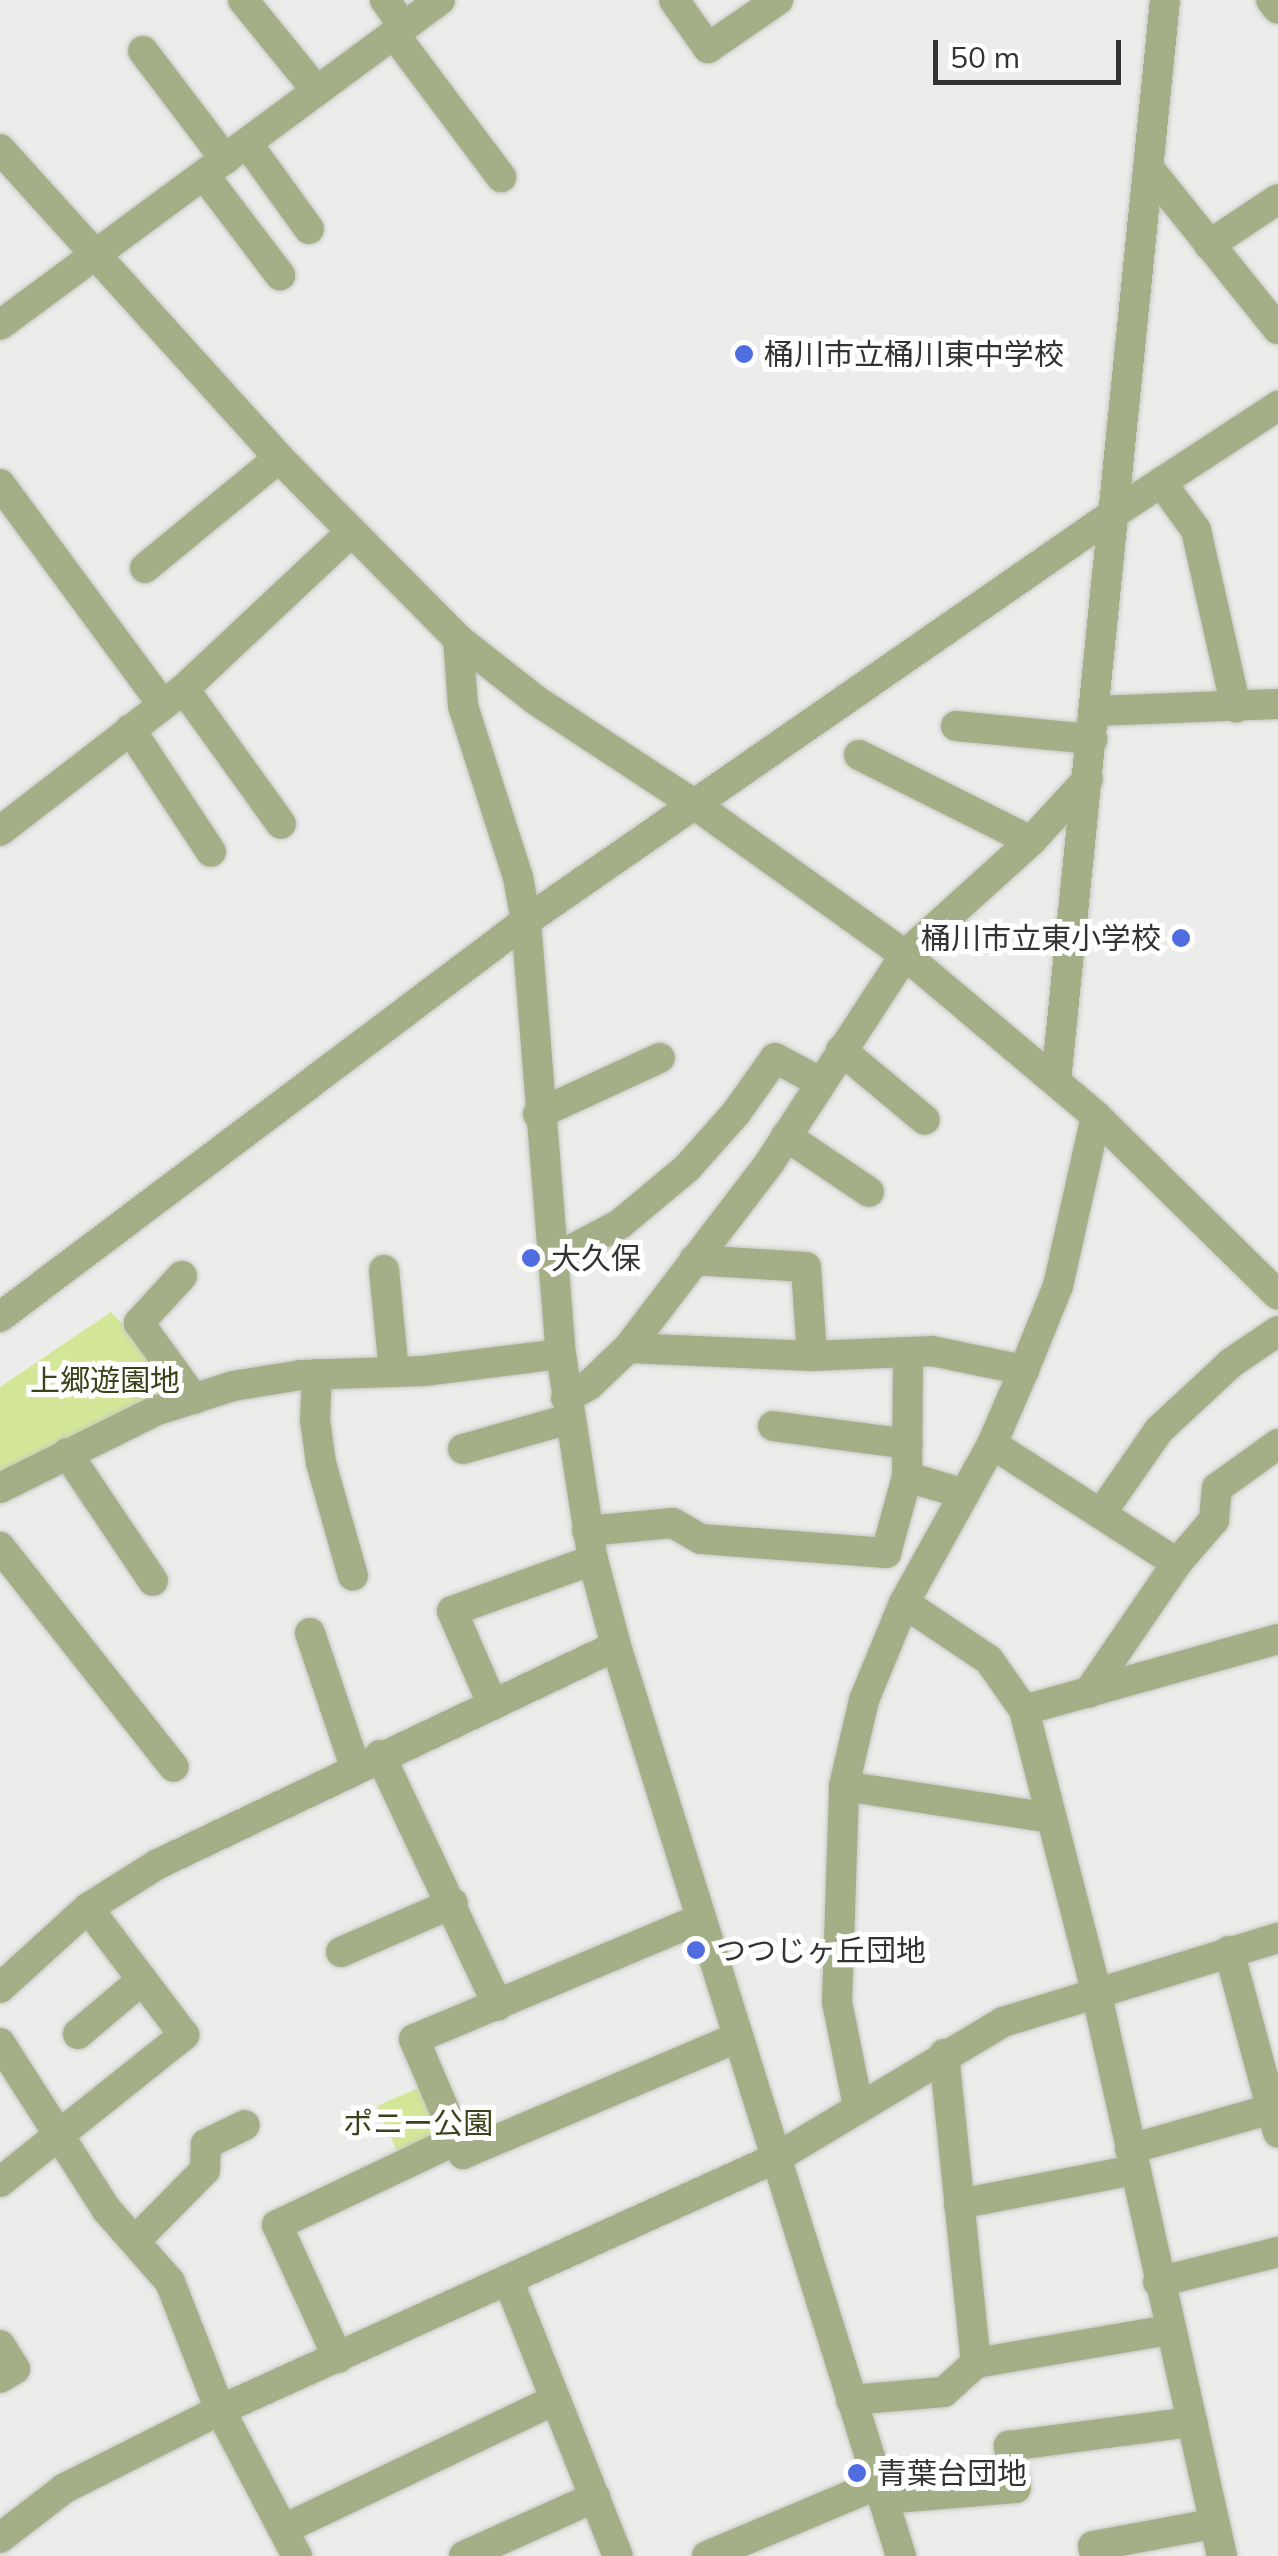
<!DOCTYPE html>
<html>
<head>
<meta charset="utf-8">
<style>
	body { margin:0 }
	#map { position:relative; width:1278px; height:2556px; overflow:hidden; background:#ecedea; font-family:Mulish,"Noto Sans JP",sans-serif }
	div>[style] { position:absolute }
	.green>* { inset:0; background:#d4e698 }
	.roads { filter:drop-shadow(0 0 2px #c7c8c5) drop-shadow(0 0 2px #c7c8c5) }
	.minor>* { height:30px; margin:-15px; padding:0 15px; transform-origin:15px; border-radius:15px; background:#a5af87 }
	.dots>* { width:28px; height:28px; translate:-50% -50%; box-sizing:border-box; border:5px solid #fff; border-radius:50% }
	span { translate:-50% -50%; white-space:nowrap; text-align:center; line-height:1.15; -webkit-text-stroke:10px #fff; paint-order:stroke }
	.poi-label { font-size:30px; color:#333331 }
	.left { translate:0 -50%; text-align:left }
	.right { translate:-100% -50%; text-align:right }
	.park-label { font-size:30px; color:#3b431b }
	.scale { position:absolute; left:933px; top:40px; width:188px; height:45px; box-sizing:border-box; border:5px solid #333331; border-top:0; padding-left:12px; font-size:30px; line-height:35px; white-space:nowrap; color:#333331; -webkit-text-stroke:8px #fff; paint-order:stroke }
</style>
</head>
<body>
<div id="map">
	<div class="green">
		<div style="clip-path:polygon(111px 1312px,194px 1399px,0 1488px,0 1387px)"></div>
		<div style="clip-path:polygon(432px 2082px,459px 2141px,404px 2167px,377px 2106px)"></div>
	</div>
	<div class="roads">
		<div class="minor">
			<div style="left:243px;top:0;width:117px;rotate:50.9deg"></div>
			<div style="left:385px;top:0;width:33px;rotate:55deg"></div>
			<div style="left:674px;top:0;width:59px;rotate:54.7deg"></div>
			<div style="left:708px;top:48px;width:85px;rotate:-34.4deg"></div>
			<div style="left:1271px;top:0;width:11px;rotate:52deg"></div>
			<div style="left:394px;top:34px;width:179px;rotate:53.2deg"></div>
			<div style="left:143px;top:51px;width:136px;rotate:52.8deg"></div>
			<div style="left:247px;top:143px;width:106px;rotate:54.2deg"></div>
			<div style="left:0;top:149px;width:416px;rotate:47.9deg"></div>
			<div style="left:279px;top:458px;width:255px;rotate:45.3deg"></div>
			<div style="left:458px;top:639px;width:100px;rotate:38.1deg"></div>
			<div style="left:537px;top:701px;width:188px;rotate:33.3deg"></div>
			<div style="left:694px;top:804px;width:259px;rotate:35.6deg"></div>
			<div style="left:905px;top:955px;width:250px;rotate:40.1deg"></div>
			<div style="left:1096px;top:1116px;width:255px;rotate:44.5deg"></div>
			<div style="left:1150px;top:170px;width:204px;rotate:51.2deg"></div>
			<div style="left:204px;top:175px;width:126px;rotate:52.8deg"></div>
			<div style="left:1209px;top:245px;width:83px;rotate:-33.7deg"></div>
			<div style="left:0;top:325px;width:547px;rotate:-36.45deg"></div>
			<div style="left:1161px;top:482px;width:59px;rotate:53.9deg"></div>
			<div style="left:1196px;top:530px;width:182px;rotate:77.3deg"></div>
			<div style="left:0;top:484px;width:273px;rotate:53.6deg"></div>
			<div style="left:145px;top:568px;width:173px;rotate:-39.4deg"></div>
			<div style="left:458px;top:639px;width:67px;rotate:85.7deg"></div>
			<div style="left:463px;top:706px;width:180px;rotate:72.2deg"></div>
			<div style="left:518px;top:877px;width:45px;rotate:79.7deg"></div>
			<div style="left:526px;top:921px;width:434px;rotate:85.4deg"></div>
			<div style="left:561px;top:1354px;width:208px;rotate:81.2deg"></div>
			<div style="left:593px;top:1560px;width:89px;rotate:75deg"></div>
			<div style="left:616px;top:1646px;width:954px;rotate:72.61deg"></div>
			<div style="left:184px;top:689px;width:166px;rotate:54.3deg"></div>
			<div style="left:1095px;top:711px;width:183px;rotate:-2.2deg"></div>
			<div style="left:956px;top:726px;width:137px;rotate:5.5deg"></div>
			<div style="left:130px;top:729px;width:147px;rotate:56.6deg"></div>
			<div style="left:859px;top:755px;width:192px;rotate:26.6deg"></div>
			<div style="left:0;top:831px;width:232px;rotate:-37.7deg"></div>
			<div style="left:184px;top:689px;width:228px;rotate:-43.2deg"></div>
			<div style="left:841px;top:1050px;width:109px;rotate:39.8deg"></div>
			<div style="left:1056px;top:1081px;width:1086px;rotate:-84.24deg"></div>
			<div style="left:538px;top:1114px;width:134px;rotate:-24.7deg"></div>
			<div style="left:786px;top:1136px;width:100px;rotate:34deg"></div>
			<div style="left:552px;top:1260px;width:77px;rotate:-27.9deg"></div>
			<div style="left:620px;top:1224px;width:87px;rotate:-39.9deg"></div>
			<div style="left:687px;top:1168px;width:74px;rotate:-48.3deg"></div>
			<div style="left:736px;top:1113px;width:67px;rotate:-54.7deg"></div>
			<div style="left:775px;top:1058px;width:51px;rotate:28.1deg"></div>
			<div style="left:694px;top:1260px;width:112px;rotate:3.6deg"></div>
			<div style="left:806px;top:1267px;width:89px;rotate:86.1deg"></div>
			<div style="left:384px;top:1270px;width:102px;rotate:84.4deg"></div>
			<div style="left:182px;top:1276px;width:64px;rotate:132.5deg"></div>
			<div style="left:139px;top:1323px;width:94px;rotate:54.1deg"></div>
			<div style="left:0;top:1317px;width:658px;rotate:-36.97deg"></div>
			<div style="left:526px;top:921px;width:718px;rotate:-34.73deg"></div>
			<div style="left:1116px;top:512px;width:194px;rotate:-33.2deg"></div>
			<div style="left:628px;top:1348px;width:184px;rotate:2.5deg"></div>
			<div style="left:812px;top:1356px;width:96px;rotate:-2.4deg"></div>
			<div style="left:317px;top:1374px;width:46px;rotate:92.5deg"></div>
			<div style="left:315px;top:1420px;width:43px;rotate:82.1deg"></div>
			<div style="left:321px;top:1463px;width:117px;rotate:74.2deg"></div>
			<div style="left:566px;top:1398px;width:26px;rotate:-29deg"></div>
			<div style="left:589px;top:1385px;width:54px;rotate:-43.5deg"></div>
			<div style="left:628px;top:1348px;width:234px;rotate:-52.6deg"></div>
			<div style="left:770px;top:1162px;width:247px;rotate:-56.9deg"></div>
			<div style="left:905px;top:955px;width:170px;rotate:-42.1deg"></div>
			<div style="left:1031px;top:841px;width:84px;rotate:-47.4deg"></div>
			<div style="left:773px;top:1426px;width:136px;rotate:7.6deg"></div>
			<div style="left:992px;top:1444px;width:220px;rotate:32.8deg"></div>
			<div style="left:463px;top:1449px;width:110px;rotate:-15.8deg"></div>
			<div style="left:67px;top:1453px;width:154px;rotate:56.1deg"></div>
			<div style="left:907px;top:1477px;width:60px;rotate:16.3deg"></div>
			<div style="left:0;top:1488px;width:173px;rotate:-26.4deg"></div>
			<div style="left:155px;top:1411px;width:82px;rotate:-17.8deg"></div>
			<div style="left:233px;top:1386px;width:69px;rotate:-9.2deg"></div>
			<div style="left:301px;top:1375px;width:123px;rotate:-1.9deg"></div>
			<div style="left:424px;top:1371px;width:138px;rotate:-7.1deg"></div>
			<div style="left:1102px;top:1512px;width:100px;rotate:-55.2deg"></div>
			<div style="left:1159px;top:1430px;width:98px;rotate:-42.9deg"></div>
			<div style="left:1231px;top:1363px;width:57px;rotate:-34.2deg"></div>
			<div style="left:587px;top:1531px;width:86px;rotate:-5.3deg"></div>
			<div style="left:673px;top:1523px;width:32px;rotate:30deg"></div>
			<div style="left:701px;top:1539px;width:186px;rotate:4.3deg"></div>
			<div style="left:886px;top:1553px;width:79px;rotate:-74.6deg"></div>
			<div style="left:907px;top:1477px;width:125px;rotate:-89.5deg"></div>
			<div style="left:908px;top:1352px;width:24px;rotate:-2deg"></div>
			<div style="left:932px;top:1351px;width:94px;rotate:11.7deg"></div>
			<div style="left:0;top:1547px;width:280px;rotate:51.7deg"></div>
			<div style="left:904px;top:1603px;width:102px;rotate:33.8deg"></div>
			<div style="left:989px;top:1660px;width:61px;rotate:55deg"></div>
			<div style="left:1024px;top:1710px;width:290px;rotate:75.6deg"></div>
			<div style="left:1096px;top:1991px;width:579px;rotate:77.43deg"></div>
			<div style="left:310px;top:1633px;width:141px;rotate:71.4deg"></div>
			<div style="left:1088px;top:1693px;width:158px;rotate:-55.6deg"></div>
			<div style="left:1177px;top:1563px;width:57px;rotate:-49.3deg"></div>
			<div style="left:1214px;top:1520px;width:32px;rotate:-85deg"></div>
			<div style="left:1217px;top:1488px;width:75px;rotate:-35.8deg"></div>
			<div style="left:492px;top:1703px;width:100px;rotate:-113.5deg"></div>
			<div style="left:452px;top:1611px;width:150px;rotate:-19.9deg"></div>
			<div style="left:1024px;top:1710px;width:264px;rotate:-15.6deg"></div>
			<div style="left:380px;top:1755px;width:277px;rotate:64.8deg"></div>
			<div style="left:844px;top:1786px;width:209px;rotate:8.8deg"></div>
			<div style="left:700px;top:1919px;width:310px;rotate:157.2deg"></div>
			<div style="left:414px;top:2039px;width:125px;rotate:66.9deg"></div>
			<div style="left:463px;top:2154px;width:299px;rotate:-23deg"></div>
			<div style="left:1229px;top:1951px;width:188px;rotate:74.9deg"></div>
			<div style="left:341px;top:1952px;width:122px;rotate:-23.6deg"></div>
			<div style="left:0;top:1988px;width:119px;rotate:-42.3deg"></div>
			<div style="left:88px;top:1908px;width:83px;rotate:-32.2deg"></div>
			<div style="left:158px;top:1864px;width:507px;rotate:-25.45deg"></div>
			<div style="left:78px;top:2034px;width:84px;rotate:-40.2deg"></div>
			<div style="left:0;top:2043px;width:197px;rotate:57.4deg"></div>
			<div style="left:106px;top:2209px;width:97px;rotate:48.8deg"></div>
			<div style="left:170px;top:2282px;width:137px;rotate:68.7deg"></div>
			<div style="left:220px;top:2410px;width:165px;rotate:62.2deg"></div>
			<div style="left:944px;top:2054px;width:311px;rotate:84.1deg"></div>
			<div style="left:858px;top:2106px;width:106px;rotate:-101.4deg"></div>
			<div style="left:837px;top:2002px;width:216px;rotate:-88.1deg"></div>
			<div style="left:844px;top:1786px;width:88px;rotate:-76.9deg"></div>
			<div style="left:864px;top:1700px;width:105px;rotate:-67.6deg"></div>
			<div style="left:904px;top:1603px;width:182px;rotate:-61deg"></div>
			<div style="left:992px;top:1444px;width:81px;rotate:-66.6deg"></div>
			<div style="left:1024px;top:1370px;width:91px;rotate:-68deg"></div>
			<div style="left:1058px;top:1286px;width:174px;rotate:-77.4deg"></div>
			<div style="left:1130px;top:2149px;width:154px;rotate:-15.8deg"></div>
			<div style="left:0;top:2182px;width:236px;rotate:-38.6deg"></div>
			<div style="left:184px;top:2035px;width:159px;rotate:-127.1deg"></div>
			<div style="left:959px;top:2204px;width:178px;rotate:-11deg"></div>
			<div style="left:137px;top:2239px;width:97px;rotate:-45.4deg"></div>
			<div style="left:205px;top:2170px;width:26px;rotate:-88deg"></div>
			<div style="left:206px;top:2144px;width:43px;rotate:-26deg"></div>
			<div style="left:508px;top:2280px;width:297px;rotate:68.3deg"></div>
			<div style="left:1158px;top:2282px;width:124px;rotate:-14deg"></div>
			<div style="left:0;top:2345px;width:28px;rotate:58deg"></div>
			<div style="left:15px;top:2369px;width:17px;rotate:149deg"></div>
			<div style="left:338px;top:2358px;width:146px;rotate:-114.6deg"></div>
			<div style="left:277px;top:2225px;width:198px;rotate:-25.4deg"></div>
			<div style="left:851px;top:2400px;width:93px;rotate:-4.9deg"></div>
			<div style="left:944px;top:2392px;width:43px;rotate:-42.2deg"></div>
			<div style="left:976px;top:2363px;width:197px;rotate:-9.7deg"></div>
			<div style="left:883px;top:2499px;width:133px;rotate:-4.7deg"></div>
			<div style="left:1016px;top:2488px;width:43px;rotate:-99.5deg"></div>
			<div style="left:1009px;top:2446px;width:185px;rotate:-7.5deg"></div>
			<div style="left:284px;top:2529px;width:301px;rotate:-25.5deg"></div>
			<div style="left:0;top:2538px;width:82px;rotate:-37.6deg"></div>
			<div style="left:65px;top:2488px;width:174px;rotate:-26.7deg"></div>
			<div style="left:220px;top:2410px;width:610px;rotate:-24.38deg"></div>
			<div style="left:776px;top:2158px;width:265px;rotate:-30.9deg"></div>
			<div style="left:1003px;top:2022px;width:288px;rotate:-17deg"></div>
			<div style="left:464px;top:2556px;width:144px;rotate:-24.2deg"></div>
			<div style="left:707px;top:2556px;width:186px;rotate:-22.8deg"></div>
			<div style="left:1095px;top:2556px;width:10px;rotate:-101deg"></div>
			<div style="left:1093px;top:2546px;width:121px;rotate:-10.5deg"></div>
		</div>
	</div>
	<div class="dots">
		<div style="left:744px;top:354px;background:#4f6de1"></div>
		<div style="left:1181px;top:938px;background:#4f6de1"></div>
		<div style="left:531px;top:1258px;background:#4f6de1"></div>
		<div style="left:696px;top:1950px;background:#4f6de1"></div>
		<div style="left:857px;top:2473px;background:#4f6de1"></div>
	</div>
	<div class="poi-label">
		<span class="left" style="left:764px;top:354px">桶川市立桶川東中学校</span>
		<span class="right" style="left:1161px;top:938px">桶川市立東小学校</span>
		<span class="left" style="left:551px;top:1258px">大久保</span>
		<span class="left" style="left:716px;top:1950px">つつじヶ丘団地</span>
		<span class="left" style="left:877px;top:2473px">青葉台団地</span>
	</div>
	<div class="park-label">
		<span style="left:105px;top:1380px">上郷遊園地</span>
		<span style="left:418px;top:2123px">ポニー公園</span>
	</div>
	<div class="scale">50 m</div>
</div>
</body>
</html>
